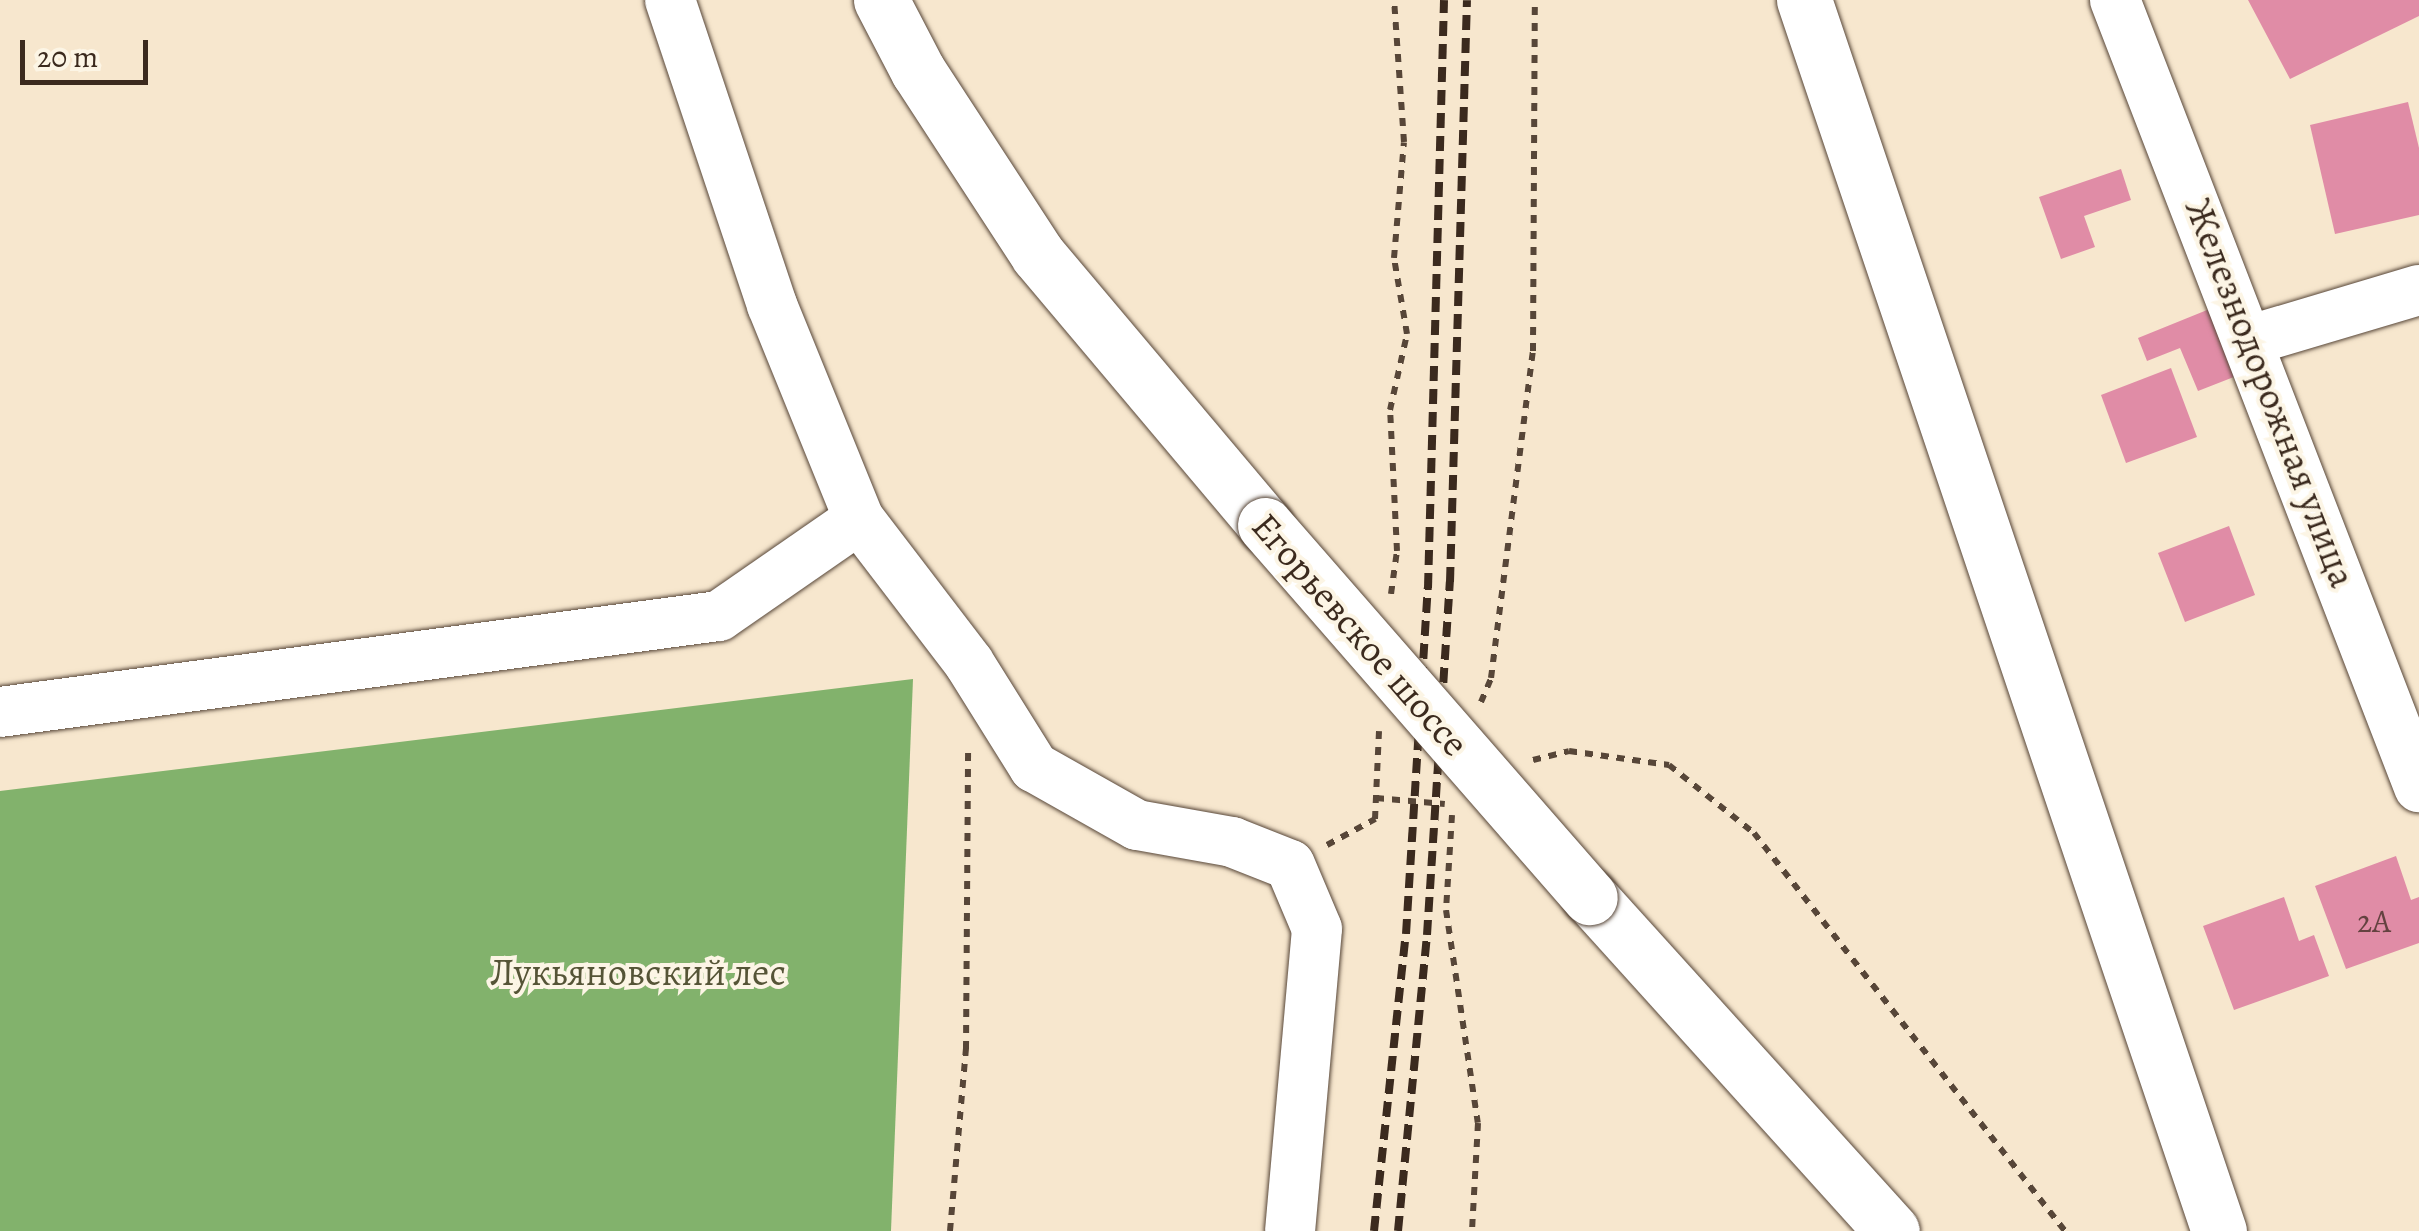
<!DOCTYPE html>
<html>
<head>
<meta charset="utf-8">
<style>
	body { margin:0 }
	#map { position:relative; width:2419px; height:1231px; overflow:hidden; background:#f7e7ce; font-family:Alegreya,serif }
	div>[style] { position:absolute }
	.forest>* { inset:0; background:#82b26c }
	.building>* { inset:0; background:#e08ca6 }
	.path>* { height:6px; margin-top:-3px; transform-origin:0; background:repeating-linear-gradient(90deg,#574638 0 8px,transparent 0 16px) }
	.roads { filter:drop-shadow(0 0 2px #574638) drop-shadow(0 0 2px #574638) }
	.street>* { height:50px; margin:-25px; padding:0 25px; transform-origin:25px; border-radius:25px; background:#fff }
	.secondary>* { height:55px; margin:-27.5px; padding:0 27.5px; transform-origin:27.5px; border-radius:27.5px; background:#fff }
	.primary>* { height:55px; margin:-27.5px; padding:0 27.5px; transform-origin:27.5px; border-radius:27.5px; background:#fff }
	.rail>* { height:8px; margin-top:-4px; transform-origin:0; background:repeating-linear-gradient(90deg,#3b2a1e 0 15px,transparent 0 23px) }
	.bridges { filter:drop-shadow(0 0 2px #574638) drop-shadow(0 0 2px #574638) }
	.primary-bridge>* { height:55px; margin:-27.5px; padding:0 27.5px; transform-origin:27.5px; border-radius:27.5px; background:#fff }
	span { translate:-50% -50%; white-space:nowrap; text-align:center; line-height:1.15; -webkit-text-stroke:8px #fcf5e5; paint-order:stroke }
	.number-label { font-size:32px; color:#644240 }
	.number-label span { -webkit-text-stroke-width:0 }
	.street-label { font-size:38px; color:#3b2a1e }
	.park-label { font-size:38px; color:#555436 }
	.scale { position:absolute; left:20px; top:40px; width:128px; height:45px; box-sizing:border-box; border:5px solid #3b2a1e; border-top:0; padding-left:12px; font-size:30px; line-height:35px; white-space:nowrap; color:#3b2a1e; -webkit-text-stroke:8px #fcf5e5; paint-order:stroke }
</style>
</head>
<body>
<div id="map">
	<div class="forest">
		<div style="clip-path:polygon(913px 679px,891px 1231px,0 1231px,0 791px)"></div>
	</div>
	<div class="building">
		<div style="clip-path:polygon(2248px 0,2419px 0,2419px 16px,2290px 79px)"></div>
		<div style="clip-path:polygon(2408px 102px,2419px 148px,2419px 215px,2335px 234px,2310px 125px)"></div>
		<div style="clip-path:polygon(2121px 169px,2131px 200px,2084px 216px,2095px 247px,2061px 259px,2039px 197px)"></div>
		<div style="clip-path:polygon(2217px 306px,2244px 373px,2198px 391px,2180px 348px,2147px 361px,2138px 338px)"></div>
		<div style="clip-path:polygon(2171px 368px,2197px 437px,2126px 463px,2101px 395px)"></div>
		<div style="clip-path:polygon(2229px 526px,2255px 595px,2185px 622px,2158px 553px)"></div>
		<div style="clip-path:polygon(2396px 856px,2411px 900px,2419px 897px,2419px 943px,2346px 969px,2315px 886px)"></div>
		<div style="clip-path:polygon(2284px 897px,2299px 941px,2314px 935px,2329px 976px,2234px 1010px,2203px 926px)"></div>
	</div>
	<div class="path">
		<div style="left:1391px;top:594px;width:43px;rotate:-82.1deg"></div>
		<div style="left:1397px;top:551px;width:141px;rotate:-92.8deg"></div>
		<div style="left:1390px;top:410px;width:78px;rotate:-77.4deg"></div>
		<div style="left:1407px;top:334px;width:77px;rotate:-99.7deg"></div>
		<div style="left:1394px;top:258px;width:116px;rotate:-85.1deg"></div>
		<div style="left:1404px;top:142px;width:142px;rotate:-94deg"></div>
		<div style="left:1481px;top:702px;width:26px;rotate:-67deg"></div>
		<div style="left:1491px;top:678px;width:330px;rotate:-82.7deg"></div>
		<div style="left:1533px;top:351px;width:351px;rotate:-89.7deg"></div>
		<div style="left:1533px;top:760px;width:37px;rotate:-14deg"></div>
		<div style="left:1569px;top:751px;width:101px;rotate:8deg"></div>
		<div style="left:1669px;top:765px;width:109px;rotate:38.7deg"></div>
		<div style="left:1754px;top:833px;width:505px;rotate:52deg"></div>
		<div style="left:1376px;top:798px;width:69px;rotate:5deg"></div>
		<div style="left:1452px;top:815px;width:95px;rotate:93.6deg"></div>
		<div style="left:1446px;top:910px;width:215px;rotate:81.5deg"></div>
		<div style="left:1478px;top:1123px;width:108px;rotate:93.2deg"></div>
		<div style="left:1327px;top:845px;width:55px;rotate:-28.4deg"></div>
		<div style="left:1375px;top:819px;width:88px;rotate:-87.4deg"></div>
		<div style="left:950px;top:1231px;width:183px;rotate:-85deg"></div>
		<div style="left:966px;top:1049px;width:299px;rotate:-89.6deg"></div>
	</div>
	<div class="roads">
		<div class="street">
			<div style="left:670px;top:0;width:322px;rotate:71.5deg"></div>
			<div style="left:772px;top:305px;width:231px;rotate:67.9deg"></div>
			<div style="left:859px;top:519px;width:181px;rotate:52.6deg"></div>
			<div style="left:969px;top:663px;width:123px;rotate:58deg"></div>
			<div style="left:1034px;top:767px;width:118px;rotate:29.4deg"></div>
			<div style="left:1137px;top:825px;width:97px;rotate:10.1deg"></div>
			<div style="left:1232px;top:842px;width:62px;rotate:21.6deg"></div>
			<div style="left:1290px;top:865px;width:69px;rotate:67.1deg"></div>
			<div style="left:1317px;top:929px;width:303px;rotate:95.1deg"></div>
			<div style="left:2115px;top:0;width:844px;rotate:68.88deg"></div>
			<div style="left:2251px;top:340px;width:175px;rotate:-16.6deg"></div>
			<div style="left:0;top:712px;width:725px;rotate:-7.61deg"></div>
			<div style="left:719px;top:616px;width:170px;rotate:-34.7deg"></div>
		</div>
		<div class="secondary">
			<div style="left:1804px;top:0;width:1299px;rotate:71.37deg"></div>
		</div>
		<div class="primary">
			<div style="left:881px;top:0;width:80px;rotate:62.5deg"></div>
			<div style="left:918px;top:71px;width:220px;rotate:56.9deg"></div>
			<div style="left:1038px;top:255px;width:353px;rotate:49.9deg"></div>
			<div style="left:1590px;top:897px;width:450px;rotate:47.9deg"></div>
		</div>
	</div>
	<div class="rail">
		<div style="left:1374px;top:1231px;width:299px;rotate:-83.9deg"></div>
		<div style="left:1406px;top:934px;width:347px;rotate:-86.4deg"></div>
		<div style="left:1428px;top:588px;width:588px;rotate:-88.44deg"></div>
		<div style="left:1398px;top:1231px;width:297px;rotate:-84.4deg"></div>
		<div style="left:1427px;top:935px;width:354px;rotate:-86.3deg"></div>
		<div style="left:1450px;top:582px;width:582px;rotate:-88.33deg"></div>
	</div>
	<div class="bridges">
		<div class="primary-bridge">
			<div style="left:1265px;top:525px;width:494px;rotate:48.9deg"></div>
		</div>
	</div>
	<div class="number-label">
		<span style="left:2374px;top:921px">2А</span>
	</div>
	<div class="street-label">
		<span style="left:2270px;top:393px;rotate:69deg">Железнодорожная улица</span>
		<span style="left:1360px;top:635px;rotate:49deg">Егорьевское шоссе</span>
	</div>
	<div class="park-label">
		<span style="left:638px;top:973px">Лукьяновский лес</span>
	</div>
	<div class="scale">20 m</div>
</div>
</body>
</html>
